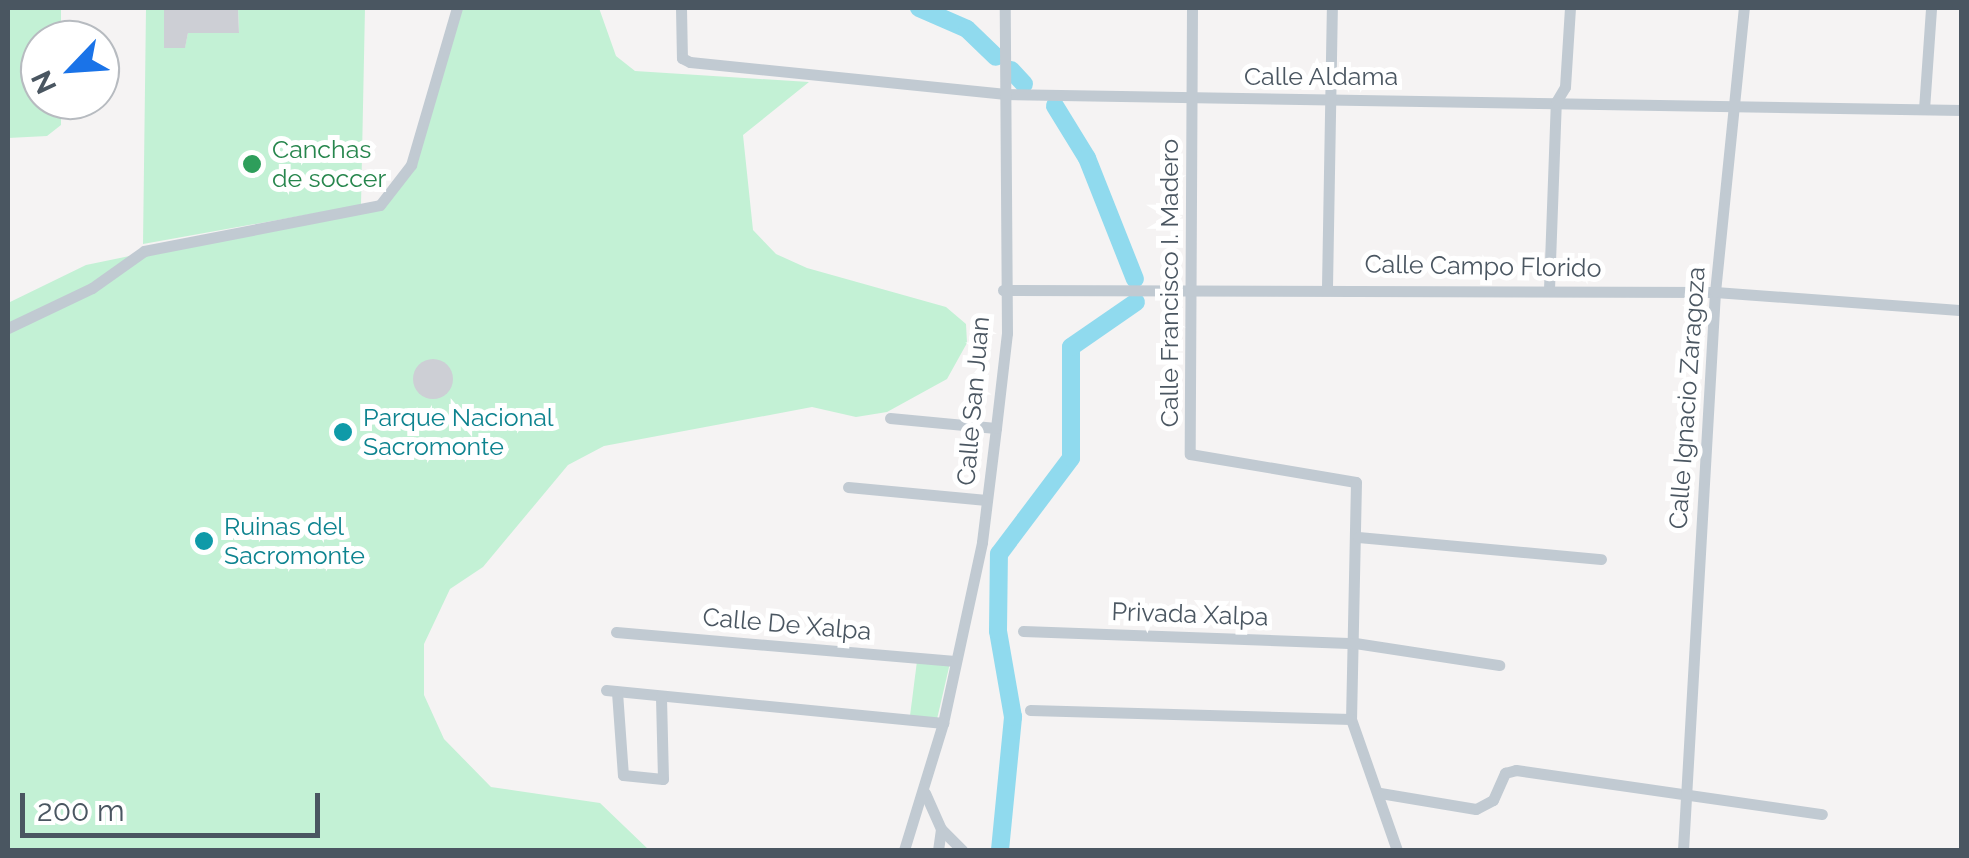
<!DOCTYPE html>
<html>
<head>
<meta charset="utf-8">
<style>
	body { margin:0 }
	#map { position:relative; width:1969px; height:858px; overflow:hidden; background:#f5f3f3; font-family:Raleway,sans-serif }
	div>[style] { position:absolute }
	.green>* { inset:0; background:#c3f1d5 }
	.river>* { height:18px; margin:-9px; padding:0 9px; transform-origin:9px; border-radius:9px; background:#90daee }
	.building>* { inset:0; background:#cdcfd5 }
	.round { border-radius:50% }
	.street>* { height:11px; margin:-5.5px; padding:0 5.5px; transform-origin:5.5px; border-radius:5.5px; background:#c1cad2 }
	.dots>* { width:28px; height:28px; translate:-50% -50%; box-sizing:border-box; border:5px solid #fff; border-radius:50% }
	span { translate:-50% -50%; white-space:nowrap; text-align:center; line-height:1.15; -webkit-text-stroke:10px #fff; paint-order:stroke }
	.street-label { font-size:25px; color:#4a5661 }
	.leisure-label { font-size:25px; color:#27864d }
	.left { translate:0 -50%; text-align:left }
	.culture-label { font-size:25px; color:#0d838f }
	.frame { position:absolute; inset:0; border:10px solid #4a5661; pointer-events:none }
	.north { position:absolute; left:20px; top:20px; width:100px; height:100px; box-sizing:border-box; background:#fff; border:2px solid #b7bbc0; border-radius:50%; rotate:245deg; font-size:28px; font-weight:700; line-height:40px; text-align:center; color:#4a5661 }
	.north::after { content:''; display:block; margin:auto; width:35px; height:45px; background:#1a73e8; clip-path:polygon(50% 0,100% 100%,50% 72%,0 100%) }
	.scale { position:absolute; left:20px; top:793px; width:300px; height:45px; box-sizing:border-box; border:5px solid #4a5661; border-top:0; padding-left:12px; font-size:30px; line-height:35px; white-space:nowrap; color:#4a5661; -webkit-text-stroke:8px #fff; paint-order:stroke }
</style>
</head>
<body>
<div id="map">
	<div class="green">
		<div style="clip-path:polygon(8px 8px,61px 8px,61px 40px,40px 40px,40px 100px,61px 100px,61px 125px,47px 136px,8px 138px)"></div>
		<div style="clip-path:polygon(146px 8px,164px 8px,164px 47px,185px 47px,188px 33px,239px 33px,238px 8px,365px 8px,361px 205px,143px 244px)"></div>
		<div style="clip-path:polygon(455px 8px,599px 8px,616px 56px,635px 71px,809px 82px,743px 135px,753px 230px,776px 254px,807px 268px,946px 307px,966px 324px,967px 343px,947px 379px,887px 412px,856px 417px,812px 407px,604px 446px,568px 465px,483px 567px,450px 589px,424px 644px,424px 695px,444px 739px,491px 787px,600px 803px,649px 850px,8px 850px,8px 303px,86px 265px,377px 205px,406px 172px)"></div>
		<div style="clip-path:polygon(917px 661px,950px 663px,937px 719px,910px 716px)"></div>
	</div>
	<div class="river">
		<div style="left:919px;top:8px;width:52px;rotate:23.6deg"></div>
		<div style="left:967px;top:29px;width:40px;rotate:44deg"></div>
		<div style="left:1011px;top:70px;width:19px;rotate:47deg"></div>
		<div style="left:1055px;top:106px;width:61px;rotate:58.4deg"></div>
		<div style="left:1087px;top:158px;width:130px;rotate:68.4deg"></div>
		<div style="left:1000px;top:850px;width:134px;rotate:-84.4deg"></div>
		<div style="left:1013px;top:717px;width:87px;rotate:-99.9deg"></div>
		<div style="left:998px;top:631px;width:77px;rotate:-89.3deg"></div>
		<div style="left:999px;top:554px;width:120px;rotate:-53.1deg"></div>
		<div style="left:1071px;top:458px;width:111px;rotate:-90deg"></div>
		<div style="left:1071px;top:347px;width:79px;rotate:-34.7deg"></div>
	</div>
	<div class="building">
		<div style="clip-path:polygon(164px 8px,238px 8px,239px 33px,188px 33px,185px 48px,164px 48px)"></div>
		<div class="round" style="left:413px;top:359px;width:40px;height:40px"></div>
	</div>
	<div class="street">
		<div style="left:681px;top:8px;width:50px;rotate:88.9deg"></div>
		<div style="left:682px;top:58px;width:9px;rotate:27deg"></div>
		<div style="left:690px;top:62px;width:315px;rotate:5.8deg"></div>
		<div style="left:1003px;top:94px;width:959px;rotate:0.96deg"></div>
		<div style="left:1192px;top:8px;width:446px;rotate:90.3deg"></div>
		<div style="left:1190px;top:454px;width:168px;rotate:9.6deg"></div>
		<div style="left:1356px;top:482px;width:237px;rotate:91.2deg"></div>
		<div style="left:1351px;top:719px;width:139px;rotate:70.7deg"></div>
		<div style="left:1924px;top:109px;width:101px;rotate:-86deg"></div>
		<div style="left:1327px;top:287px;width:279px;rotate:-89deg"></div>
		<div style="left:1549px;top:289px;width:187px;rotate:-87.9deg"></div>
		<div style="left:1556px;top:102px;width:17px;rotate:-59deg"></div>
		<div style="left:1565px;top:87px;width:79px;rotate:-86.4deg"></div>
		<div style="left:1003px;top:290px;width:712px;rotate:0.16deg"></div>
		<div style="left:1715px;top:292px;width:248px;rotate:4.2deg"></div>
		<div style="left:8px;top:328px;width:93px;rotate:-25.5deg"></div>
		<div style="left:92px;top:288px;width:64px;rotate:-35.4deg"></div>
		<div style="left:144px;top:251px;width:240px;rotate:-11deg"></div>
		<div style="left:380px;top:205px;width:51px;rotate:-52.2deg"></div>
		<div style="left:411px;top:165px;width:164px;rotate:-73.7deg"></div>
		<div style="left:890px;top:418px;width:106px;rotate:5.4deg"></div>
		<div style="left:848px;top:487px;width:139px;rotate:5.4deg"></div>
		<div style="left:1358px;top:537px;width:244px;rotate:5.2deg"></div>
		<div style="left:1023px;top:631px;width:332px;rotate:2.1deg"></div>
		<div style="left:1355px;top:643px;width:146px;rotate:8.7deg"></div>
		<div style="left:616px;top:632px;width:340px;rotate:4.9deg"></div>
		<div style="left:606px;top:690px;width:339px;rotate:5.6deg"></div>
		<div style="left:617px;top:692px;width:83px;rotate:85.9deg"></div>
		<div style="left:623px;top:775px;width:40px;rotate:5.7deg"></div>
		<div style="left:663px;top:779px;width:83px;rotate:-91.4deg"></div>
		<div style="left:1030px;top:710px;width:321px;rotate:1.6deg"></div>
		<div style="left:925px;top:793px;width:39px;rotate:66deg"></div>
		<div style="left:941px;top:829px;width:21px;rotate:98deg"></div>
		<div style="left:1380px;top:793px;width:97px;rotate:9.5deg"></div>
		<div style="left:1476px;top:809px;width:19px;rotate:-28deg"></div>
		<div style="left:1493px;top:800px;width:30px;rotate:-66deg"></div>
		<div style="left:1505px;top:773px;width:11px;rotate:-15deg"></div>
		<div style="left:1516px;top:770px;width:309px;rotate:8.2deg"></div>
		<div style="left:941px;top:829px;width:30px;rotate:45deg"></div>
		<div style="left:904px;top:850px;width:133px;rotate:-72.9deg"></div>
		<div style="left:943px;top:723px;width:185px;rotate:-77.8deg"></div>
		<div style="left:982px;top:542px;width:115px;rotate:-83deg"></div>
		<div style="left:996px;top:428px;width:96px;rotate:-83.4deg"></div>
		<div style="left:1007px;top:333px;width:325px;rotate:-90.4deg"></div>
		<div style="left:1683px;top:850px;width:559px;rotate:-86.72deg"></div>
		<div style="left:1715px;top:292px;width:285px;rotate:-84.2deg"></div>
	</div>
	<div class="dots">
		<div style="left:252px;top:164px;background:#2e9e5b"></div>
		<div style="left:343px;top:432px;background:#0f9aa8"></div>
		<div style="left:204px;top:541px;background:#0f9aa8"></div>
	</div>
	<div class="street-label">
		<span style="left:1321px;top:76px">Calle Aldama</span>
		<span style="left:1483px;top:266px;rotate:1deg">Calle Campo Florido</span>
		<span style="left:1169px;top:283px;rotate:-90deg">Calle Francisco I. Madero</span>
		<span style="left:1687px;top:398px;rotate:-86deg">Calle Ignacio Zaragoza</span>
		<span style="left:973px;top:401px;rotate:-85deg">Calle San Juan</span>
		<span style="left:1190px;top:614px;rotate:2deg">Privada Xalpa</span>
		<span style="left:787px;top:624px;rotate:5deg">Calle De Xalpa</span>
	</div>
	<div class="leisure-label">
		<span class="left" style="left:272px;top:164px">Canchas<br>de soccer</span>
	</div>
	<div class="culture-label">
		<span class="left" style="left:363px;top:432px">Parque Nacional<br>Sacromonte</span>
		<span class="left" style="left:224px;top:541px">Ruinas del<br>Sacromonte</span>
	</div>
	<div class="frame"></div>
	<div class="north">N</div>
	<div class="scale">200 m</div>
</div>
</body>
</html>
